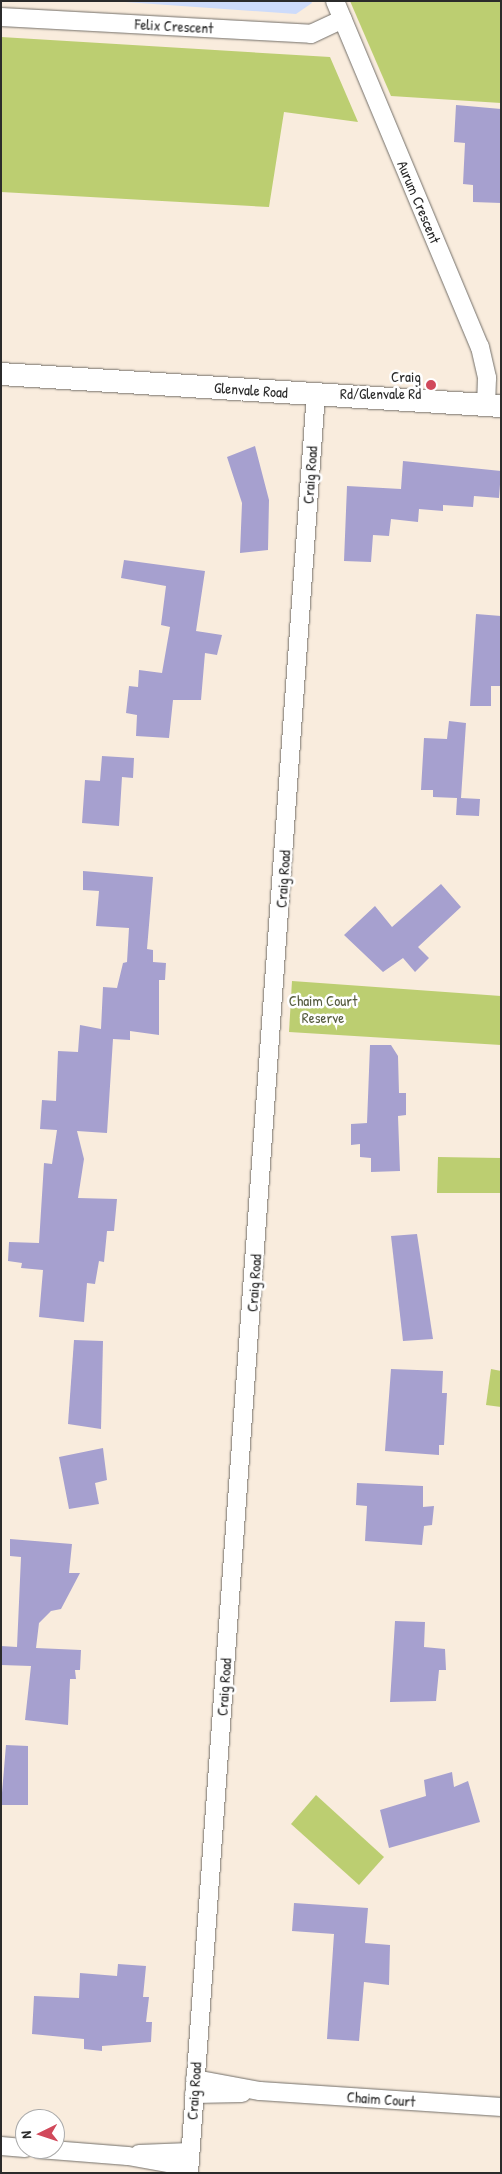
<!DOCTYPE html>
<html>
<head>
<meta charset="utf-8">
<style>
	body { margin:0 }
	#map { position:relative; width:502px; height:2174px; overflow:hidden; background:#f9ecdd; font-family:"Patrick Hand",sans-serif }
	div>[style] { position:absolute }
	.built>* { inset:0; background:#cddbfa }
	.green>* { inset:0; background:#bcce71 }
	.building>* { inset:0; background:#a6a0cf }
	.roads { filter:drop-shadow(0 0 1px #736f69) drop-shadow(0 0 1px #736f69) }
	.minor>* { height:18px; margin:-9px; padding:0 9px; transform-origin:9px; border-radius:9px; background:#fff }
	.tertiary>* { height:22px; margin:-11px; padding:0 11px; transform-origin:11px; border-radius:11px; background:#fff }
	.dots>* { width:14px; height:14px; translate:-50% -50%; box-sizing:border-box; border:2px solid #fff; border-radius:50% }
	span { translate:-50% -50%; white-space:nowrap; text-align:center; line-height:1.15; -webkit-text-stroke:5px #fff; paint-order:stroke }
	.street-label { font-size:15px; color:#2b2b2b }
	.poi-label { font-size:15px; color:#2b2b2b }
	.right { translate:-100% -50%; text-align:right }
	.park-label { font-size:15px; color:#565c40 }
	.frame { position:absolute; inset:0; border:2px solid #2b2b2b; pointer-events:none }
	.north { position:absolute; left:15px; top:2109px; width:50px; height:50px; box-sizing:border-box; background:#fff; border:1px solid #aaa; border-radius:50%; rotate:266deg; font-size:14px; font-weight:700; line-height:20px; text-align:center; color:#2b2b2b }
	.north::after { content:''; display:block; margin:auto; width:18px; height:22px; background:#d1495b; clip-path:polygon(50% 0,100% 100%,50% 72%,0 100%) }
</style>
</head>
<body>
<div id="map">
	<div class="built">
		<div style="clip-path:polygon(111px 1px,311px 1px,312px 3px,296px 14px)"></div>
	</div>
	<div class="green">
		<div style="clip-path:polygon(350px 1px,501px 1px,501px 103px,391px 96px)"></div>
		<div style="clip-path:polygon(1px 37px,330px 57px,358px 122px,284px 112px,269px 207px,1px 192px)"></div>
		<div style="clip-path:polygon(292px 981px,501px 996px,501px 1045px,289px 1032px)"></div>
		<div style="clip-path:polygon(438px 1157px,501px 1158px,501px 1193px,437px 1193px)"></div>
		<div style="clip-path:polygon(491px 1369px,501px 1371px,501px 1407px,486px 1405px)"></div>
		<div style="clip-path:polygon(316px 1795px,384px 1857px,359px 1885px,291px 1824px)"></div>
	</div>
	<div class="building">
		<div style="clip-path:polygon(456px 105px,501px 109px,501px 203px,473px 202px,473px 185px,463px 184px,465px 143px,454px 142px)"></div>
		<div style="clip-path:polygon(255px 446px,269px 500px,268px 550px,240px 553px,242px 503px,227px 457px)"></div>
		<div style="clip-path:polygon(403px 461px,501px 471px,499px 498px,474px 496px,473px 507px,443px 505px,443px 511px,419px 509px,418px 522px,391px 519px,389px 536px,373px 535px,371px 562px,344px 561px,347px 486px,401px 489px)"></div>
		<div style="clip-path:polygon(124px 560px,205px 571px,196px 631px,222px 635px,217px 655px,205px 653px,201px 700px,173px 700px,169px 738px,136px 736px,137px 715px,126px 713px,129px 686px,138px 687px,139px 670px,162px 673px,170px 627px,161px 625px,166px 586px,121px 578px)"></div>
		<div style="clip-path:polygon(476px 614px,501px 616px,501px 686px,491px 686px,491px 706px,470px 706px)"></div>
		<div style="clip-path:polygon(449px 721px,466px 723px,461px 798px,480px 799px,479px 816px,456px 815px,457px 798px,433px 797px,433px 790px,421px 790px,424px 738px,447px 739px)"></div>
		<div style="clip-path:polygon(102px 756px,134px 758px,133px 778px,122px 777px,119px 826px,82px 823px,85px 780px,100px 781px)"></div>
		<div style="clip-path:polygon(83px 871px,153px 877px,147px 949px,153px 950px,153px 962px,166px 963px,165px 980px,159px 980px,159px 1035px,130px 1031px,130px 1040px,113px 1039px,107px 1133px,77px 1131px,84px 1159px,78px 1198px,117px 1199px,114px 1231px,107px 1231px,104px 1262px,99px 1261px,95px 1284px,87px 1283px,84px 1322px,39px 1317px,43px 1270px,21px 1268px,22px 1263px,8px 1261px,9px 1242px,39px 1243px,44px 1163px,52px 1164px,57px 1130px,40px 1129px,42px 1100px,56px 1101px,58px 1051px,78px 1052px,80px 1025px,101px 1029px,103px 987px,117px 988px,123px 963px,127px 962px,129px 928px,96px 926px,99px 891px,83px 890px)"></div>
		<div style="clip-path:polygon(441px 884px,461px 907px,418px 947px,429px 958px,415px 972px,403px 958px,383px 972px,344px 935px,375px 906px,392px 927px)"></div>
		<div style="clip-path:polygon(370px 1045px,391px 1045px,398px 1056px,399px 1093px,406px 1093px,406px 1115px,398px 1116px,400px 1171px,371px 1172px,371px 1158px,360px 1157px,360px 1144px,351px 1145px,351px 1124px,367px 1123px)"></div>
		<div style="clip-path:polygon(417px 1234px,433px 1339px,403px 1341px,391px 1236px)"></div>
		<div style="clip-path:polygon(74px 1340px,103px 1341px,101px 1429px,68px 1424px)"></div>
		<div style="clip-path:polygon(391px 1369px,443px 1371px,442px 1393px,447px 1393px,444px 1445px,439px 1445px,439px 1455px,385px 1451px)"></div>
		<div style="clip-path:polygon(103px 1448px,107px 1480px,95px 1483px,99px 1504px,69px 1509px,59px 1457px)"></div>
		<div style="clip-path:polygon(357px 1483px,423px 1486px,423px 1507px,434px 1506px,432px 1525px,424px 1526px,422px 1545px,365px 1541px,367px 1506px,356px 1505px)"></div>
		<div style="clip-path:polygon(10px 1539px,72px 1544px,69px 1573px,80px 1573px,61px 1609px,51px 1611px,39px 1623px,36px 1648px,81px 1650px,80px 1670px,75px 1670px,76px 1679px,70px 1679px,68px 1725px,25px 1720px,31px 1666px,1px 1665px,1px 1646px,17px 1647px,21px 1557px,10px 1556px)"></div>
		<div style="clip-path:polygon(395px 1621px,425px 1622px,424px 1647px,445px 1649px,446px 1670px,439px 1670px,436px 1701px,390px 1702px)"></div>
		<div style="clip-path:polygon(6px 1745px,28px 1746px,28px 1805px,1px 1805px)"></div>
		<div style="clip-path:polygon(452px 1772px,454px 1787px,468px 1781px,480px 1822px,389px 1848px,380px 1810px,426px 1796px,424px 1780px)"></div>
		<div style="clip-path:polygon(294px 1903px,368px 1908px,365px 1943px,390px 1945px,389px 1985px,364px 1982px,359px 2041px,327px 2039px,334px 1934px,292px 1931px)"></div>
		<div style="clip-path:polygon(118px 1964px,146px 1966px,143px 1997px,149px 1997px,146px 2022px,152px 2022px,151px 2042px,102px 2046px,102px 2051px,84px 2049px,84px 2039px,32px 2034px,34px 1996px,79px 1998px,80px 1973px,117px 1976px)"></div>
	</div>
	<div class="roads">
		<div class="minor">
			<div style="left:335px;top:1px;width:375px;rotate:67.3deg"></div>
			<div style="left:480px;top:347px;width:32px;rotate:77deg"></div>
			<div style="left:487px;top:378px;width:27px;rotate:92deg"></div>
			<div style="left:1px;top:17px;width:310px;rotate:3.1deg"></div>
			<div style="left:311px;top:34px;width:35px;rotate:-25deg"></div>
			<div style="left:195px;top:2079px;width:66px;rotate:10.5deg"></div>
			<div style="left:260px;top:2091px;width:242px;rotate:3.8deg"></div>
			<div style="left:194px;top:2094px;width:48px;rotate:-1.2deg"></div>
			<div style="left:1px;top:2146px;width:24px;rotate:5deg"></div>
			<div style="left:39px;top:2149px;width:89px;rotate:4.5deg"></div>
			<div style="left:128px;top:2156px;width:62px;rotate:10.2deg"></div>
			<div style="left:139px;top:2154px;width:51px;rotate:-2.2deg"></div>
			<div style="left:189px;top:2173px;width:1784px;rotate:-85.92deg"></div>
		</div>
		<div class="tertiary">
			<div style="left:1px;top:374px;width:501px;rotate:3.66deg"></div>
		</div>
	</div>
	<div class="dots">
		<div style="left:431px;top:385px;background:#d1495b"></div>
	</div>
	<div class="street-label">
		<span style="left:174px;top:26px;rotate:3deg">Felix Crescent</span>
		<span style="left:419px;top:202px;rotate:67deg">Aurum Crescent</span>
		<span style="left:251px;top:390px;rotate:4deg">Glenvale Road</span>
		<span style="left:310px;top:475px;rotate:-86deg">Craig Road</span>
		<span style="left:283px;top:879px;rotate:-86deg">Craig Road</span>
		<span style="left:254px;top:1283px;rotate:-86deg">Craig Road</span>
		<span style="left:224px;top:1687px;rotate:-86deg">Craig Road</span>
		<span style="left:194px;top:2091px;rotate:-86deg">Craig Road</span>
		<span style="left:381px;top:2099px;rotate:4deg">Chaim Court</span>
	</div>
	<div class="poi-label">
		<span class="right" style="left:421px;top:385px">Craig<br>Rd/Glenvale Rd</span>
	</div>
	<div class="park-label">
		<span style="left:323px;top:1009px">Chaim Court<br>Reserve</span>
	</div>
	<div class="frame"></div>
	<div class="north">N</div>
</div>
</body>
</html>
